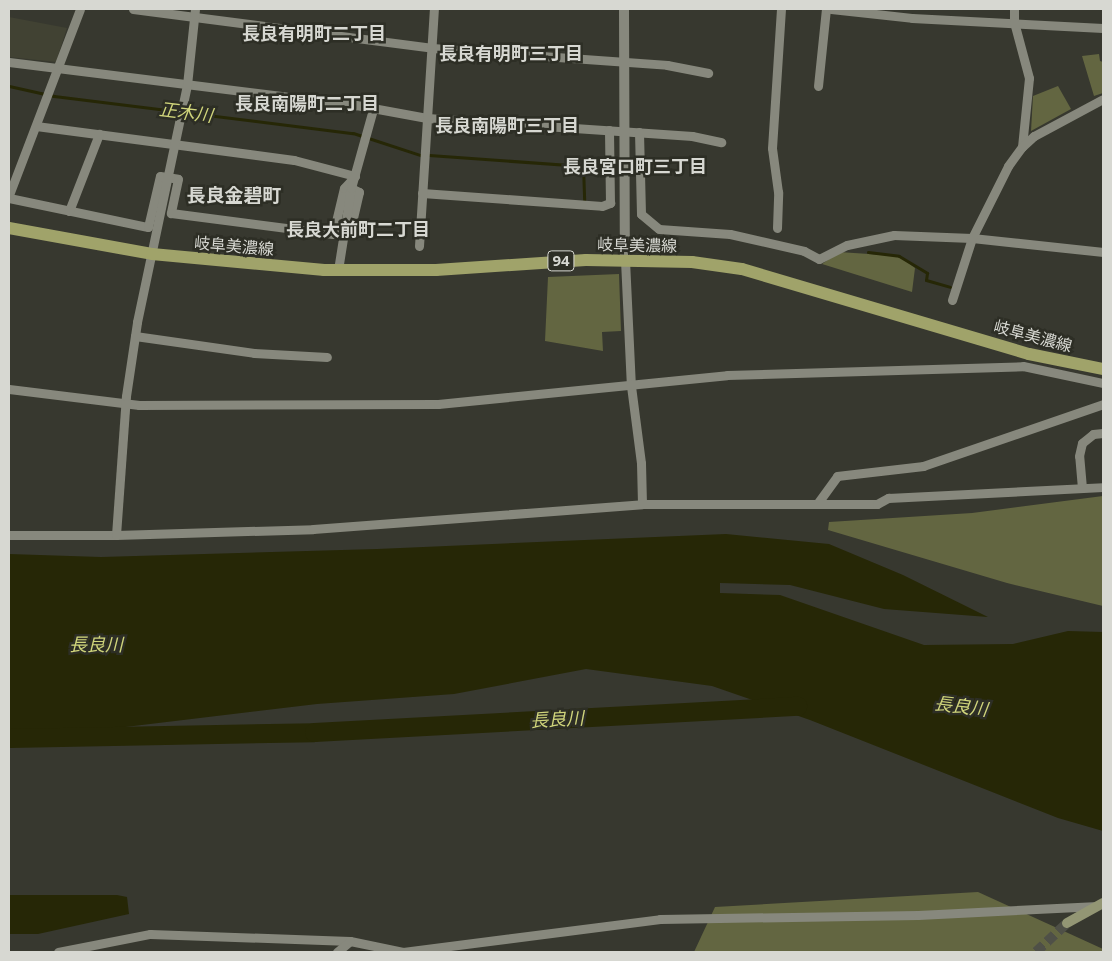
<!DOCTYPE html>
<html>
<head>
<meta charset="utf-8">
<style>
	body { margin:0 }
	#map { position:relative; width:1112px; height:961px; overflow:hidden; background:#37382f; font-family:"Noto Sans","Noto Sans JP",sans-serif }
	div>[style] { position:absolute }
	.built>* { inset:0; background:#414233 }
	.green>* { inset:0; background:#636641 }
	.water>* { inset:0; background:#262706 }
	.stream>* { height:3px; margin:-1.5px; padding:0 1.5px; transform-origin:1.5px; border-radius:1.5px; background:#262706 }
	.river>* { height:19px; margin:-9.5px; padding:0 9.5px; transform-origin:9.5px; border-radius:9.5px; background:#262706 }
	.secondary-tunnel>* { height:10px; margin-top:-5px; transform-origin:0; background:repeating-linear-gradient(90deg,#4f5047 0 10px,transparent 0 15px) }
	.minor>* { height:9px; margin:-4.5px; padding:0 4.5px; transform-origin:4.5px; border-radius:4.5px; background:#87887d }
	.tertiary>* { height:10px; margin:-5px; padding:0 5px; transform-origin:5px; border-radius:5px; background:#87887d }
	.secondary>* { height:10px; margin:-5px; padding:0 5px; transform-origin:5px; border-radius:5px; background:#939674 }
	.primary>* { height:12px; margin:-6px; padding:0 6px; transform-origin:6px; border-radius:6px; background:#a0a36a }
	span { translate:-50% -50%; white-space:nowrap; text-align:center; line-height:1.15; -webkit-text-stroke:5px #2d2e25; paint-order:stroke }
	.shield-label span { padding:1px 4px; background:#2d2e25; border:1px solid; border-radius:4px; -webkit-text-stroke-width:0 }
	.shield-label { font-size:15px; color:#d7d8d2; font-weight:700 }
	.street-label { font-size:16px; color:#d7d8d2 }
	.neighbourhood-label { font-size:18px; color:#d7d8d2; font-weight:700 }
	.water-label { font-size:18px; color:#d0d57b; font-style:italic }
	.quarter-label { font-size:19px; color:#d7d8d2; font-weight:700 }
	.frame { position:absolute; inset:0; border:10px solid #d7d8d2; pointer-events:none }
</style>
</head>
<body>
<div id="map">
	<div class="built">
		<div style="clip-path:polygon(9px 17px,67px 28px,56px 62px,9px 57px)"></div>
	</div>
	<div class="green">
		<div style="clip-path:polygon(1099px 54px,1100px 61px,1103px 62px,1103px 93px,1094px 96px,1082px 56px)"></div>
		<div style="clip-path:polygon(1058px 86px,1071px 109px,1031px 131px,1033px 96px)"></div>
		<div style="clip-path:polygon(839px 252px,899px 256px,915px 268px,912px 292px,822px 264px)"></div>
		<div style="clip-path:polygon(619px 274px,621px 331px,602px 332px,603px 351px,545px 341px,548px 277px)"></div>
		<div style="clip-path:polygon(1103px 496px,1103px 606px,1007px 583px,828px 530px,829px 522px,972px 513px)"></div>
		<div style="clip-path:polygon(978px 892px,1103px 949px,1103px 952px,694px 952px,715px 907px)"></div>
	</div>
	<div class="water">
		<div style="clip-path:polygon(726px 534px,829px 544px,903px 575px,988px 617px,884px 609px,790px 585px,720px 583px,720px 593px,780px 595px,924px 645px,1013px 644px,1068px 631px,1103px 632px,1103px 831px,1058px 818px,810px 720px,712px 686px,586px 669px,454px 694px,317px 704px,9px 741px,9px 554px,101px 557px,377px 549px)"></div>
		<div style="clip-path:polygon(9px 895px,117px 895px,127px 897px,129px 914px,38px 934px,9px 934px)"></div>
	</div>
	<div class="stream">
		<div style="left:9px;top:86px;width:46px;rotate:12.5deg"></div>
		<div style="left:54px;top:96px;width:301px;rotate:7.1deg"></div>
		<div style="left:353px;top:133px;width:71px;rotate:18.2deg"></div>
		<div style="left:429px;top:155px;width:154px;rotate:4.1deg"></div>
		<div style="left:583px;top:166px;width:34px;rotate:88deg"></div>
		<div style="left:868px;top:252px;width:31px;rotate:7deg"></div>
		<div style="left:899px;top:256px;width:33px;rotate:31deg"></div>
		<div style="left:927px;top:273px;width:7px;rotate:98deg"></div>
		<div style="left:926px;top:280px;width:25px;rotate:16deg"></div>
	</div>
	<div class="river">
		<div style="left:9px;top:738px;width:305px;rotate:-1.1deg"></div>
		<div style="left:314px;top:732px;width:484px;rotate:-3.1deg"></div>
	</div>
	<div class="secondary-tunnel">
		<div style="left:1036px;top:952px;width:42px;rotate:-43.1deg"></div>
	</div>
	<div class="minor">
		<div style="left:133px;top:9px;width:302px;rotate:7.4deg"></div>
		<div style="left:432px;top:48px;width:236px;rotate:4.1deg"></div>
		<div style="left:667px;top:65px;width:42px;rotate:11deg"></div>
		<div style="left:831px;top:9px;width:81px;rotate:6.3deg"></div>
		<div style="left:912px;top:18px;width:191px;rotate:3deg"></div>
		<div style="left:1014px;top:9px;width:13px;rotate:90deg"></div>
		<div style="left:1014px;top:22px;width:58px;rotate:75deg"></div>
		<div style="left:1029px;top:78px;width:69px;rotate:95.8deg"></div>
		<div style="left:9px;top:62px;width:350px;rotate:7.1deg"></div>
		<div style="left:356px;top:105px;width:72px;rotate:10.4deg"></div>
		<div style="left:427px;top:118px;width:266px;rotate:3.9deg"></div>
		<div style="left:692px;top:136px;width:30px;rotate:12deg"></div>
		<div style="left:818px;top:86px;width:77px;rotate:-84.1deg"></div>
		<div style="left:36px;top:126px;width:260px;rotate:7.5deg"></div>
		<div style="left:294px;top:160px;width:63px;rotate:14.7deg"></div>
		<div style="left:639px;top:132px;width:82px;rotate:88.6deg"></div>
		<div style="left:641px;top:214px;width:23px;rotate:40deg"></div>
		<div style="left:659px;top:229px;width:71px;rotate:4deg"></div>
		<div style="left:730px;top:234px;width:76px;rotate:12.9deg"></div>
		<div style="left:804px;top:251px;width:17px;rotate:28deg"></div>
		<div style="left:819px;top:259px;width:31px;rotate:-27deg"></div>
		<div style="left:847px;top:245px;width:48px;rotate:-12deg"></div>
		<div style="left:894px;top:235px;width:78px;rotate:2.2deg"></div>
		<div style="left:972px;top:238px;width:132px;rotate:6.1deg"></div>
		<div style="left:351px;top:188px;width:9px;rotate:27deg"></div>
		<div style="left:359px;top:192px;width:37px;rotate:103deg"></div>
		<div style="left:422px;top:193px;width:180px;rotate:4.1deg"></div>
		<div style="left:602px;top:206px;width:9px;rotate:-21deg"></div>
		<div style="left:610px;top:203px;width:73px;rotate:-90.8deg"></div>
		<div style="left:9px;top:195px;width:199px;rotate:-69.1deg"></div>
		<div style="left:9px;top:198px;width:142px;rotate:11.8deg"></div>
		<div style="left:148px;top:227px;width:52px;rotate:-76.8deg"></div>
		<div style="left:160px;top:176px;width:18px;rotate:9deg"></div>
		<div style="left:178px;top:179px;width:35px;rotate:102deg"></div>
		<div style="left:171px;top:213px;width:163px;rotate:7.4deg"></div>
		<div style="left:333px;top:234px;width:47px;rotate:-76.6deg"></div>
		<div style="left:344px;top:188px;width:16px;rotate:-47deg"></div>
		<div style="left:69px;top:211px;width:83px;rotate:-68.7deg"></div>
		<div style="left:777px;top:228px;width:36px;rotate:-88deg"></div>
		<div style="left:778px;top:192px;width:44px;rotate:-97.8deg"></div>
		<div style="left:772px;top:148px;width:139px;rotate:-86.3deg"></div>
		<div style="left:419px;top:246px;width:237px;rotate:-86.4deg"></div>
		<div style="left:625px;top:260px;width:126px;rotate:87.3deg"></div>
		<div style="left:631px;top:386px;width:78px;rotate:82.6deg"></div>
		<div style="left:641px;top:463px;width:41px;rotate:88.6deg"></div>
		<div style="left:338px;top:270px;width:83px;rotate:-81deg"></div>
		<div style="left:351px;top:188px;width:82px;rotate:-74.4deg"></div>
		<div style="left:952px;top:300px;width:65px;rotate:-72.1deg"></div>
		<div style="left:972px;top:238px;width:80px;rotate:-63.4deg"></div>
		<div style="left:1008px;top:166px;width:24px;rotate:-54deg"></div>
		<div style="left:1022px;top:147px;width:16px;rotate:-43deg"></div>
		<div style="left:1034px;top:136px;width:78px;rotate:-28.2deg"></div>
		<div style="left:135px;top:336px;width:120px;rotate:8.1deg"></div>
		<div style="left:254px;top:353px;width:73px;rotate:3.1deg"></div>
		<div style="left:9px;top:389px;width:131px;rotate:7deg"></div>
		<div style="left:139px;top:405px;width:299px;rotate:-0.2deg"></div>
		<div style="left:438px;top:404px;width:290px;rotate:-5.7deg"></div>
		<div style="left:727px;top:375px;width:296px;rotate:-1.7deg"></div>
		<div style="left:1023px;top:366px;width:82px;rotate:12deg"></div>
		<div style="left:1082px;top:488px;width:32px;rotate:-95deg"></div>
		<div style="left:1079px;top:456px;width:13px;rotate:-77deg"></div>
		<div style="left:1082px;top:443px;width:14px;rotate:-39deg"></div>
		<div style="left:1093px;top:434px;width:10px;rotate:-6deg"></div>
		<div style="left:817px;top:504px;width:34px;rotate:-54deg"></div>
		<div style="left:837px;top:476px;width:87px;rotate:-6.6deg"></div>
		<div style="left:923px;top:466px;width:190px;rotate:-19deg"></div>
		<div style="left:9px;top:535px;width:107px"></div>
		<div style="left:116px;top:535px;width:197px;rotate:-1.7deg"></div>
		<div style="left:313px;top:529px;width:330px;rotate:-4.3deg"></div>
		<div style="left:642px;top:504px;width:235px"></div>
		<div style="left:877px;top:504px;width:13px;rotate:-29deg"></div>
		<div style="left:888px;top:498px;width:215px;rotate:-2.9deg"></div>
		<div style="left:116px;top:535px;width:139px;rotate:-85.9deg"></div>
		<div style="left:126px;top:396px;width:75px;rotate:-81.5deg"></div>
		<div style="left:137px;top:322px;width:242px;rotate:-78.1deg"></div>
		<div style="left:187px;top:85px;width:76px;rotate:-84deg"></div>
		<div style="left:58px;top:952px;width:94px;rotate:-11.1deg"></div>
		<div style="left:150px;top:934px;width:200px;rotate:2deg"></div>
		<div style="left:350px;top:941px;width:54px;rotate:11.7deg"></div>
		<div style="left:403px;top:952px;width:259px;rotate:-7.3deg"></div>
		<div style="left:660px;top:919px;width:258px;rotate:-0.9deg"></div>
		<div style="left:918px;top:915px;width:175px;rotate:-2.9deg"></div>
		<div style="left:337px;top:952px;width:17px;rotate:-40deg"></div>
	</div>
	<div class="tertiary">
		<div style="left:624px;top:9px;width:251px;rotate:89.8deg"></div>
	</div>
	<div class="secondary">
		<div style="left:1067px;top:923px;width:41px;rotate:-29.1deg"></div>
	</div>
	<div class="primary">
		<div style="left:9px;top:228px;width:145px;rotate:10.3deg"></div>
		<div style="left:152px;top:254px;width:173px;rotate:5.3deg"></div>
		<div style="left:324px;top:270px;width:112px"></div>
		<div style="left:436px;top:270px;width:150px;rotate:-3.8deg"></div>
		<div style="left:586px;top:260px;width:106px;rotate:1.1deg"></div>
		<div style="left:692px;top:262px;width:50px;rotate:8deg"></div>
		<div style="left:742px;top:269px;width:299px;rotate:16.5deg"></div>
		<div style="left:1029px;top:354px;width:76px;rotate:11.5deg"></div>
	</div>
	<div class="shield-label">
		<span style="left:561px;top:261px">94</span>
	</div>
	<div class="street-label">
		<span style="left:637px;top:245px;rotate:1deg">岐阜美濃線</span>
		<span style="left:234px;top:246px;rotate:5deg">岐阜美濃線</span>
		<span style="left:1033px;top:336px;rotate:15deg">岐阜美濃線</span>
	</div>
	<div class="neighbourhood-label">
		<span style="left:314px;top:33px">長良有明町二丁目</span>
		<span style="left:511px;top:53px">長良有明町三丁目</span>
		<span style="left:307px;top:103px">長良南陽町二丁目</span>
		<span style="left:507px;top:125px">長良南陽町三丁目</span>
		<span style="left:635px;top:166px">長良宮口町三丁目</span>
		<span style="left:358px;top:229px">長良大前町二丁目</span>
	</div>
	<div class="water-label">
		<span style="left:186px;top:112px;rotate:7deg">正木川</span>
		<span style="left:96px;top:644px">長良川</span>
		<span style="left:961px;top:706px;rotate:7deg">長良川</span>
		<span style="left:557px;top:719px;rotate:-3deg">長良川</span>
	</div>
	<div class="quarter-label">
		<span style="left:234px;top:196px">長良金碧町</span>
	</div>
	<div class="frame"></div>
</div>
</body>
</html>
